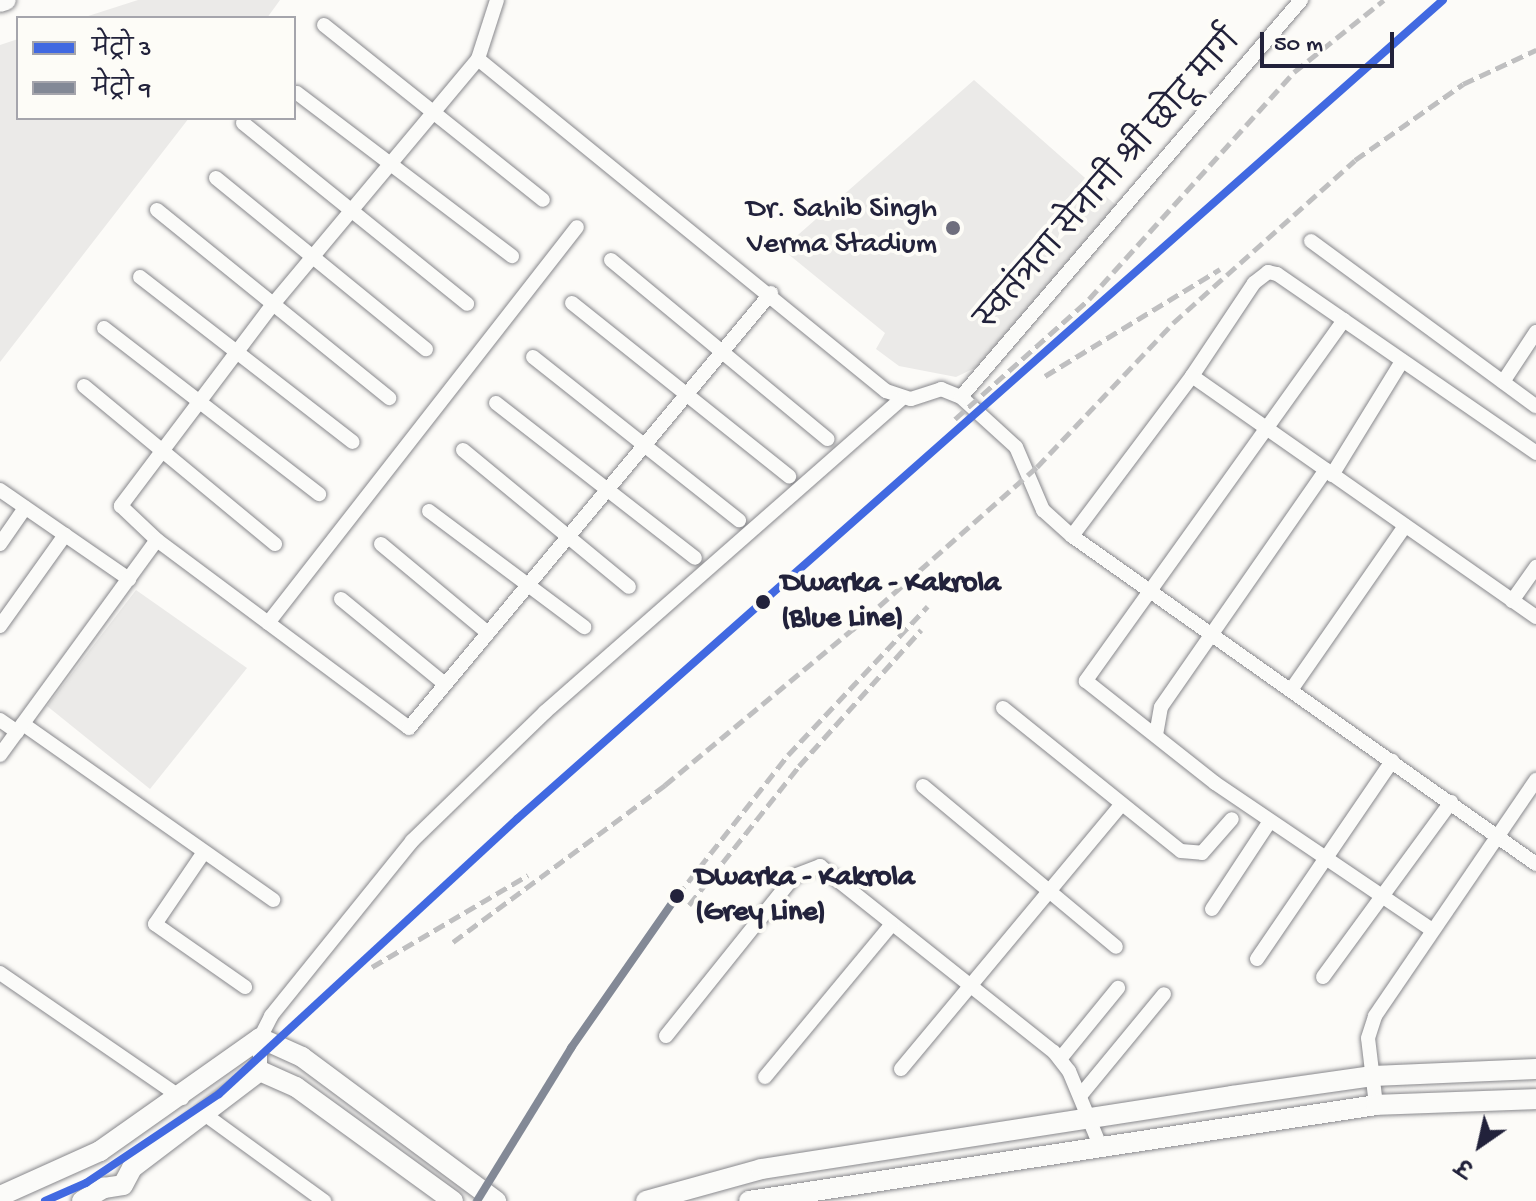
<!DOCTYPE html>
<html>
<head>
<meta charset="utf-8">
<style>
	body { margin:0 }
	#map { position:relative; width:1536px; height:1201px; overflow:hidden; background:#fcfbf8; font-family:"Gochi Hand","Playpen Sans Deva",sans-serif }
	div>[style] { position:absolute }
	.green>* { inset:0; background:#ebeae8 }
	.roads { filter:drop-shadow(0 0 2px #88888c) drop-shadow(0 0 2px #88888c) }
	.street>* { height:14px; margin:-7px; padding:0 7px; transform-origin:7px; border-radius:7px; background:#fbfbf9 }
	.secondary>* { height:20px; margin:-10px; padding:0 10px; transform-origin:10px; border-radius:10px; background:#fbfbf9 }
	.rail>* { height:5px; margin-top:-2.5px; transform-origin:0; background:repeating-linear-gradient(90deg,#bfbfc0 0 12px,transparent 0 18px) }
	.metro-1>* { height:8px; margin:-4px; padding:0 4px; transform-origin:4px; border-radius:4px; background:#4169e1 }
	.metro-2>* { height:8px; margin:-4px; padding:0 4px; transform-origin:4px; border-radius:4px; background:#838996 }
	.dots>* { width:22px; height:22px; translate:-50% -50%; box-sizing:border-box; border:4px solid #fdfcf7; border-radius:50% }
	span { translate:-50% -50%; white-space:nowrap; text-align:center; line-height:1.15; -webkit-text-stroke:8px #fdfcf7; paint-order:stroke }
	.street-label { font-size:30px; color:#22223b }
	.poi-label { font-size:30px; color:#22223b }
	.right { translate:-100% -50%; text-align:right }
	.stop-label { font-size:30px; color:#22223b; font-weight:700 }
	.left { translate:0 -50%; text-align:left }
	.legend { position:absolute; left:16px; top:16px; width:280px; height:104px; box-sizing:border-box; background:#fdfcf7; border:2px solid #a5a5ac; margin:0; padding:10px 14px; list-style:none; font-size:24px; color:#22223b }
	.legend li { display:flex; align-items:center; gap:16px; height:40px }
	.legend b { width:40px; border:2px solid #a5a5ac }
	.north { position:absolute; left:1440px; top:1105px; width:80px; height:80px; -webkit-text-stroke:6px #fdfcf7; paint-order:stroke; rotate:214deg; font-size:22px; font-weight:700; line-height:32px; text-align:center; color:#22223b }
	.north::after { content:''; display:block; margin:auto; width:28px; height:36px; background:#22223b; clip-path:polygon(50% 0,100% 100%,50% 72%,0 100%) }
	.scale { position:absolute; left:1260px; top:32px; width:134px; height:36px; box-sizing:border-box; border:4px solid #22223b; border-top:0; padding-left:10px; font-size:24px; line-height:28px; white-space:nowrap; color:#22223b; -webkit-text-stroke:6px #fdfcf7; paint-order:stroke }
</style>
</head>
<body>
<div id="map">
	<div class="green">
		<div style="clip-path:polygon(138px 0,280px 0,267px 18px,82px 18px)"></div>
		<div style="clip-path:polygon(18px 39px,18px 118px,189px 118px,0 362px,0 45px)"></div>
		<div style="clip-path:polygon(974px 80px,1118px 207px,979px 366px,956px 377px,899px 366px,876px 349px,885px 333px,782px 249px)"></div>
		<div style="clip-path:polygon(136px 590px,247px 668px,150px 789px,47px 706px)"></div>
	</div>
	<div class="roads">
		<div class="street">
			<div style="left:497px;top:0;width:62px;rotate:107.9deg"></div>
			<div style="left:478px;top:59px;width:319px;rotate:129.9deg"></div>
			<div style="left:273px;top:304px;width:253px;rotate:127deg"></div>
			<div style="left:121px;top:506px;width:50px;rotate:43.4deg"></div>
			<div style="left:157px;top:540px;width:314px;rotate:36.7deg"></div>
			<div style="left:409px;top:728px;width:566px;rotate:-50.23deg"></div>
			<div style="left:324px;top:25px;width:280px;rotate:38.6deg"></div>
			<div style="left:478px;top:59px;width:526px;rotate:39.14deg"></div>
			<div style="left:886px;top:391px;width:26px;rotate:18deg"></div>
			<div style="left:911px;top:399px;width:32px;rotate:-18deg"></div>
			<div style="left:941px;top:389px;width:22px;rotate:22deg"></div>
			<div style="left:961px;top:397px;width:74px;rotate:42.3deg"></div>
			<div style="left:1016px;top:447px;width:69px;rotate:66.8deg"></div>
			<div style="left:1043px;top:510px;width:39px;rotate:42deg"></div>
			<div style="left:1072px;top:536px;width:568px;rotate:35.26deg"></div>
			<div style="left:297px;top:93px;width:270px;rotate:37.2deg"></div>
			<div style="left:243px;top:123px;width:288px;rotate:38.9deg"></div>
			<div style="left:216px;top:178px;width:271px;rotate:39.2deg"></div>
			<div style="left:157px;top:210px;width:299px;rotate:39deg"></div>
			<div style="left:1311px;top:241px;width:279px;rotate:36.3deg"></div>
			<div style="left:611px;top:260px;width:281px;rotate:39.6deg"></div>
			<div style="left:140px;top:277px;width:269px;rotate:37.8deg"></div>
			<div style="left:572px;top:303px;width:278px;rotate:38.6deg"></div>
			<div style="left:1344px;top:320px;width:444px;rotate:125.6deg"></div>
			<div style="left:1086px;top:681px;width:164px;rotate:38.3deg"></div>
			<div style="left:1215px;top:783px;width:262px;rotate:34.1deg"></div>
			<div style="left:104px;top:328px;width:272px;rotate:37.7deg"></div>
			<div style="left:533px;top:357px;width:263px;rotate:38.4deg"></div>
			<div style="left:1192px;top:376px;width:112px;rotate:-56.3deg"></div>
			<div style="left:1254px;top:283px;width:18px;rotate:-38deg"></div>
			<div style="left:1268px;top:272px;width:9px;rotate:13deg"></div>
			<div style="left:1277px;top:274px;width:315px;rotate:34.6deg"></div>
			<div style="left:1503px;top:382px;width:60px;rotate:-56.6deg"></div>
			<div style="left:84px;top:386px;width:248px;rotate:39.6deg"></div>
			<div style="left:961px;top:397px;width:523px;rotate:-49.42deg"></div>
			<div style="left:496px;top:403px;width:252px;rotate:37.9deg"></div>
			<div style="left:463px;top:450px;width:215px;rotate:39.5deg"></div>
			<div style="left:1332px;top:475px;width:134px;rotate:-58.4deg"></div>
			<div style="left:0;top:490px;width:157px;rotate:34.6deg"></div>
			<div style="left:429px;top:511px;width:194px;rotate:36.8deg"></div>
			<div style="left:1072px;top:536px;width:200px;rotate:-53.1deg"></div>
			<div style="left:1192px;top:376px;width:420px;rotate:35deg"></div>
			<div style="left:0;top:544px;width:44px;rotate:-55.2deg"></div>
			<div style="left:381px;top:544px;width:139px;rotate:39.8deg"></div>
			<div style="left:341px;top:599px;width:134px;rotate:39.3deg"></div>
			<div style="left:1512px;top:601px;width:42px;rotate:-54.8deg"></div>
			<div style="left:268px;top:623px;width:502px;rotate:-52.03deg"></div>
			<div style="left:0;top:626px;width:112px;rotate:-54.5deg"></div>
			<div style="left:1291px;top:690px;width:200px;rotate:-55.2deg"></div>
			<div style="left:1003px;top:708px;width:228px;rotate:38.8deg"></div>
			<div style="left:1181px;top:851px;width:21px;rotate:5deg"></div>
			<div style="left:1202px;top:853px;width:45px;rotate:-48.6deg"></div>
			<div style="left:0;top:720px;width:21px;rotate:35deg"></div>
			<div style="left:23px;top:724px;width:306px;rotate:35.1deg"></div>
			<div style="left:1156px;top:735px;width:28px;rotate:-80deg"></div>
			<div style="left:1161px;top:707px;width:289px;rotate:-55.2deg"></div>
			<div style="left:0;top:755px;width:266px;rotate:-53.9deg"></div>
			<div style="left:923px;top:786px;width:251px;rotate:39.8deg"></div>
			<div style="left:204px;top:852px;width:87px;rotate:124.2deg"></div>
			<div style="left:155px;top:924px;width:110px;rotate:35deg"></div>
			<div style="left:1212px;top:909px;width:105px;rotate:-56.6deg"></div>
			<div style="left:1257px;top:959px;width:240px;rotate:-55.7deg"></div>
			<div style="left:0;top:973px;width:221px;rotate:34.5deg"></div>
			<div style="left:1323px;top:977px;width:217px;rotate:-53.8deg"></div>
			<div style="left:666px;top:1036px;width:205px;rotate:-51.3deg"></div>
			<div style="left:794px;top:876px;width:28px;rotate:-21deg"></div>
			<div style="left:820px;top:866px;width:299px;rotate:38.5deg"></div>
			<div style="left:1054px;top:1052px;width:24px;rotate:52deg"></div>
			<div style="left:1069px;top:1071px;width:83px;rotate:67.4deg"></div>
			<div style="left:1060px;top:1059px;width:92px;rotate:-50.8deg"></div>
			<div style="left:901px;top:1069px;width:344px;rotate:-50.2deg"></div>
			<div style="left:260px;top:1071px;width:33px;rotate:-90deg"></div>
			<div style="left:260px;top:1038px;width:25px;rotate:-63deg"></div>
			<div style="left:271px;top:1016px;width:225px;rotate:-51.1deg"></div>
			<div style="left:412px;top:841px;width:185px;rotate:-44.1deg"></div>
			<div style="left:545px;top:712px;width:476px;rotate:-41.3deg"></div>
			<div style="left:765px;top:1077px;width:199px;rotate:-50.3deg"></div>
			<div style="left:1080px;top:1096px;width:132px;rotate:-50.5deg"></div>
			<div style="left:1376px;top:1105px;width:67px;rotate:-96.8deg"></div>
			<div style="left:1368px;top:1038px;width:23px;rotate:-72deg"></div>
			<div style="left:1375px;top:1016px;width:286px;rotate:-55.7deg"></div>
			<div style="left:207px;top:1116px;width:145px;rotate:36deg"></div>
		</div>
		<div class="secondary">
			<div style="left:0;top:2px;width:6px;rotate:-18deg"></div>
			<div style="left:0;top:1196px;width:110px;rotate:-24.2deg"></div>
			<div style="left:100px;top:1151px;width:196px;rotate:-35.2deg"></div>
			<div style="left:260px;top:1038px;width:46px;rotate:24.3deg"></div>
			<div style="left:302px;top:1057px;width:242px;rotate:36.6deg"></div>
			<div style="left:82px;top:1201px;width:26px;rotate:-31deg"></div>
			<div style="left:104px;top:1188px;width:19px;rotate:-9deg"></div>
			<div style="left:123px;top:1185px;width:19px;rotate:-62deg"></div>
			<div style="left:132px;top:1168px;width:161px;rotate:-37.2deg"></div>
			<div style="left:260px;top:1071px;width:39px;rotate:24deg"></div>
			<div style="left:296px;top:1087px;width:194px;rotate:36deg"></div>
			<div style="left:646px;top:1201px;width:119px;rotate:-15.5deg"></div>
			<div style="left:761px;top:1169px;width:477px;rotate:-8.8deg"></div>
			<div style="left:1232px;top:1096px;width:142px;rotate:-8.1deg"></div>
			<div style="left:1373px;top:1076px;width:163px;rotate:-2.5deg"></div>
			<div style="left:749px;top:1201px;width:634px;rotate:-8.7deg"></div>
			<div style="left:1376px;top:1105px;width:160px;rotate:-2.1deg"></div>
		</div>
	</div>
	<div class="rail">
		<div style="left:1045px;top:376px;width:205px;rotate:-31.4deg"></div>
		<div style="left:955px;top:419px;width:180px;rotate:-41.8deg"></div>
		<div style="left:1089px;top:299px;width:306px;rotate:-47.9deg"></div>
		<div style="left:1294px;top:72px;width:115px;rotate:-38.7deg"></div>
		<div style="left:677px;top:896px;width:179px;rotate:-51.8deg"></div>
		<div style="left:788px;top:755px;width:204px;rotate:-46.8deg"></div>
		<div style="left:689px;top:905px;width:177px;rotate:-51.6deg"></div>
		<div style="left:799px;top:766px;width:183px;rotate:-48.1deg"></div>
		<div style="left:453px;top:942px;width:264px;rotate:-36.5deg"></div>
		<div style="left:665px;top:785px;width:243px;rotate:-39.7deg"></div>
		<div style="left:852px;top:630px;width:247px;rotate:-41.4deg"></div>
		<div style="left:1037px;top:467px;width:198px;rotate:-46.6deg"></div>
		<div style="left:1173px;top:323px;width:244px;rotate:-41.8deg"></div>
		<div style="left:1355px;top:160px;width:132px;rotate:-35.1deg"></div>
		<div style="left:1463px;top:84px;width:81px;rotate:-25deg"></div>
		<div style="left:372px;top:967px;width:181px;rotate:-30.5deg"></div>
	</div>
	<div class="metro-1">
		<div style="left:45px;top:1201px;width:45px;rotate:-23.7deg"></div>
		<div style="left:86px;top:1183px;width:160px;rotate:-33.8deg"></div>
		<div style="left:219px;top:1094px;width:405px;rotate:-42.7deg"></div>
		<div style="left:517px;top:819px;width:1236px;rotate:-41.49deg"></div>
	</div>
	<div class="metro-2">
		<div style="left:477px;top:1201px;width:180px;rotate:-58.4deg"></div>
		<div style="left:571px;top:1048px;width:185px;rotate:-55.1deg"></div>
	</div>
	<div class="dots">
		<div style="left:953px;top:228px;background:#6e6e7d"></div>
		<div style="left:763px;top:602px;background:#22223b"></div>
		<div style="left:677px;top:896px;background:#22223b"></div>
	</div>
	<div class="street-label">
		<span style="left:1111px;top:182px;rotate:-49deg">स्वतंत्रता सेनानी श्री छोटू मार्ग</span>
	</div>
	<div class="poi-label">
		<span class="right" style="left:937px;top:228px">Dr. Sahib Singh<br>Verma Stadium</span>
	</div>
	<div class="stop-label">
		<span class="left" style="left:781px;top:602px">Dwarka - Kakrola<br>(Blue Line)</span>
		<span class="left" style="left:695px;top:896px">Dwarka - Kakrola<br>(Grey Line)</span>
	</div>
	<ul class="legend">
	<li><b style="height:10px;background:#4169e1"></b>मेट्रो 3</li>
	<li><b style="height:10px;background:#838996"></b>मेट्रो 9</li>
	</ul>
	<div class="north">उ</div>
	<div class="scale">50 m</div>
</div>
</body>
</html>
